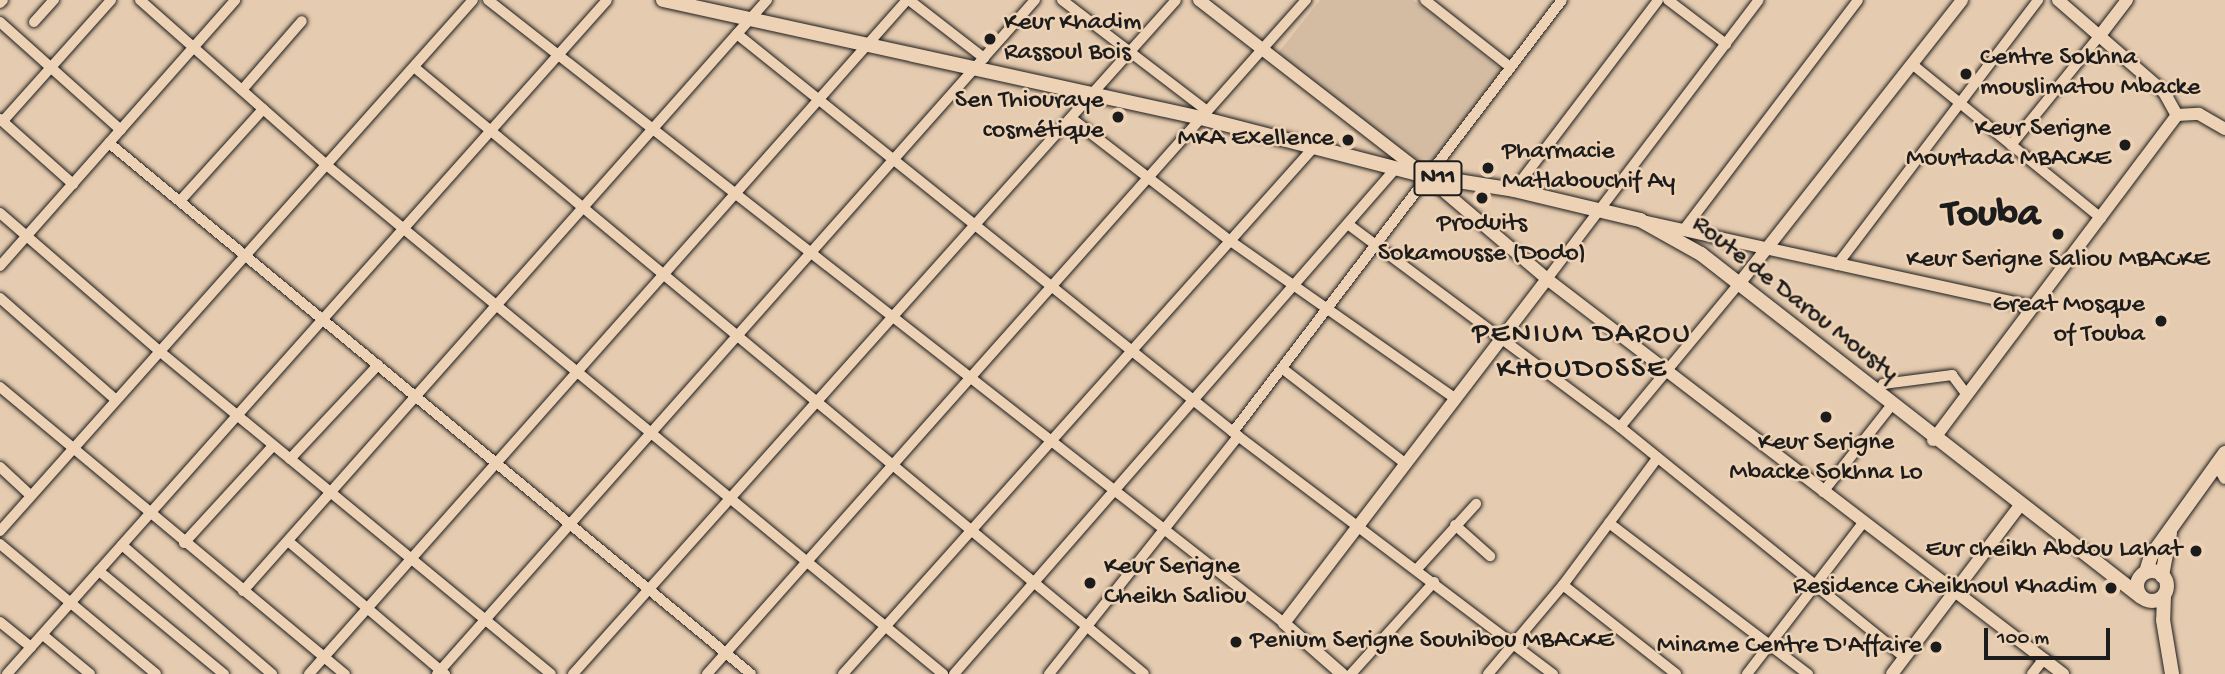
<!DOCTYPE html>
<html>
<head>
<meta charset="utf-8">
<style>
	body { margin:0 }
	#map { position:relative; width:2225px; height:674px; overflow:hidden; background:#e5cbaf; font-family:"Gochi Hand",sans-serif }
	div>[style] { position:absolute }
	.built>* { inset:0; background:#d4bca3 }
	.roads { filter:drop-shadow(0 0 2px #1c1c1c) drop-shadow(0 0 2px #1c1c1c) }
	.street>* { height:10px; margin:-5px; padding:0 5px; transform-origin:5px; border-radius:5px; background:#edd2b5 }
	.secondary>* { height:12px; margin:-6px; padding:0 6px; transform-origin:6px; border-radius:6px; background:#edd2b5 }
	.primary>* { height:14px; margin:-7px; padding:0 7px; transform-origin:7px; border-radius:7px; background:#edd2b5 }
	.primary>.ring { margin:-7px; padding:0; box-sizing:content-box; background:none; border:14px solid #edd2b5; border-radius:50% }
	.dots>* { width:19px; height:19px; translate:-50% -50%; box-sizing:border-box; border:4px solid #edd2b5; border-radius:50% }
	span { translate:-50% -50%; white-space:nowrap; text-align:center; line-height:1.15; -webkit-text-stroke:5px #edd2b5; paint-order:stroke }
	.shield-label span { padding:2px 5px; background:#edd2b5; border:2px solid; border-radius:5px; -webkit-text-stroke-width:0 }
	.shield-label { font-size:24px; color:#1c1c1c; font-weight:700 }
	.poi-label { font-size:26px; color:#1c1c1c }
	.left { translate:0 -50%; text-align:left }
	.right { translate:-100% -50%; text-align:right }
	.street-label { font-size:26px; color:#1c1c1c }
	.quarter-label { font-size:30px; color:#1c1c1c; letter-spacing:2px }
	.town-label { font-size:40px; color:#1c1c1c; font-weight:700 }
	.scale { position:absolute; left:1984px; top:628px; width:126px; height:32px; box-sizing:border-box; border:4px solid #1c1c1c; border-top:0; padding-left:9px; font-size:21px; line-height:24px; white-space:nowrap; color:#1c1c1c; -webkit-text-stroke:5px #edd2b5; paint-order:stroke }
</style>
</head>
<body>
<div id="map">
	<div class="built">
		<div style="clip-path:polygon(1320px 0,1413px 0,1504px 72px,1423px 174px,1275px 57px)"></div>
	</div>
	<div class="roads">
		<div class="street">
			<div style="left:140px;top:0;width:246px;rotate:41.5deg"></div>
			<div style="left:324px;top:163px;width:803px;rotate:39.54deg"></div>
			<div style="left:488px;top:0;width:1011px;rotate:38.05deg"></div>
			<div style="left:909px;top:0;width:95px;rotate:37.7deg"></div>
			<div style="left:1062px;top:0;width:183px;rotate:37.4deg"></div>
			<div style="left:1425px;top:0;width:108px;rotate:38.2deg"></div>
			<div style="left:1668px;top:0;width:73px;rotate:37.2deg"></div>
			<div style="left:0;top:3px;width:4px;rotate:-45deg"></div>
			<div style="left:0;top:22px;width:162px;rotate:41.8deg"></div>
			<div style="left:34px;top:22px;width:30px;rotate:-48deg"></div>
			<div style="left:737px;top:34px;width:642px;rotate:38.74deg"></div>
			<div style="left:1238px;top:436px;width:395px;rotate:37.1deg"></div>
			<div style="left:1912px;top:64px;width:244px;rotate:39.2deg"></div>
			<div style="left:414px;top:67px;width:949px;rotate:39.74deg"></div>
			<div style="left:242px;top:90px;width:91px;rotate:-49deg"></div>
			<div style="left:1071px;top:118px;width:200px;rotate:37.7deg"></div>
			<div style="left:1229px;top:240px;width:276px;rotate:35deg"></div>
			<div style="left:0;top:119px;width:98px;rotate:41.7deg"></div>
			<div style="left:3px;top:121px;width:162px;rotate:-48.2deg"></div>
			<div style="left:109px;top:143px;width:833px;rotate:39.59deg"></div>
			<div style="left:2011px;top:145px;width:143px;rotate:-51deg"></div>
			<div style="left:1514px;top:190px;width:238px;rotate:-52.8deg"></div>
			<div style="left:180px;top:201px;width:124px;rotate:-47.9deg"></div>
			<div style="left:0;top:213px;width:209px;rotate:40.9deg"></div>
			<div style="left:158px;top:350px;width:509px;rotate:39.5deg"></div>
			<div style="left:1349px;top:225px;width:338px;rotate:36.7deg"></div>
			<div style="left:1620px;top:427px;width:365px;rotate:39deg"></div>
			<div style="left:1685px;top:228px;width:286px;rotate:-52.8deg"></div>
			<div style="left:1837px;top:265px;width:333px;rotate:-52.8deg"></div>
			<div style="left:0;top:266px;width:355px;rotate:-48.5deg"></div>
			<div style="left:1547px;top:279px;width:350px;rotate:-52.8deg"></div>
			<div style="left:0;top:298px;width:153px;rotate:41.3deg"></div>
			<div style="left:1283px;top:369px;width:155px;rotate:37.7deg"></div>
			<div style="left:1883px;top:384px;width:70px;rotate:-7.4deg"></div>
			<div style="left:1952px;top:375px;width:25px;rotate:53deg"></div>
			<div style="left:0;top:387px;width:449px;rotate:39.8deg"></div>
			<div style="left:1620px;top:427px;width:185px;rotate:-50.3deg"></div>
			<div style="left:1233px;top:432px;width:543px;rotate:-52.71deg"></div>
			<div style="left:290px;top:459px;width:129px;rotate:-46.9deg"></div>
			<div style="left:0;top:467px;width:41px;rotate:43deg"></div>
			<div style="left:1823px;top:492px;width:110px;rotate:-51.7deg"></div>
			<div style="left:1609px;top:523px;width:250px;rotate:37.2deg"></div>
			<div style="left:1455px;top:525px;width:47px;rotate:41.5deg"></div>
			<div style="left:0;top:531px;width:711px;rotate:-48.31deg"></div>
			<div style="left:288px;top:541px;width:206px;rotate:40.3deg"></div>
			<div style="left:184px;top:543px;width:132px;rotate:-47.5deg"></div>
			<div style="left:0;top:544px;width:203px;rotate:39.8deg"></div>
			<div style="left:122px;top:545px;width:198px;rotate:40.7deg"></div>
			<div style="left:1417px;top:569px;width:88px;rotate:-47.8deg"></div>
			<div style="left:99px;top:571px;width:162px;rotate:39.5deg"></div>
			<div style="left:1563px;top:585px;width:144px;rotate:38.2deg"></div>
			<div style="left:243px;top:591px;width:790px;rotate:-48.44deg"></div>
			<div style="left:0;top:622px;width:40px;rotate:39deg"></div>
			<div style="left:43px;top:635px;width:61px;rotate:39.7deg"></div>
			<div style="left:7px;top:674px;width:902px;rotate:-48.32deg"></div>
			<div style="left:309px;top:674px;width:901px;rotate:-48.42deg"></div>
			<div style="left:437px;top:674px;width:901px;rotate:-48.42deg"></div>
			<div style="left:573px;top:674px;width:904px;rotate:-48.18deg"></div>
			<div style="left:707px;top:674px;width:902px;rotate:-48.37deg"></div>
			<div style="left:843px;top:674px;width:708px;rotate:-48.21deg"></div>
			<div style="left:954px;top:674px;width:672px;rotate:-48.86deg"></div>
			<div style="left:1049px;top:674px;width:304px;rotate:-51.5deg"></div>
			<div style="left:1351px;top:674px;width:124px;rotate:-47.9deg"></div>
			<div style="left:1488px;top:674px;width:116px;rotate:-49.9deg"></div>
			<div style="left:1563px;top:585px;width:156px;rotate:-53.4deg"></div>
			<div style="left:1747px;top:674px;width:190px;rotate:-52.5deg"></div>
			<div style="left:2032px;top:674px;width:18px;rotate:-52deg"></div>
		</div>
		<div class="secondary">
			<div style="left:1199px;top:0;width:287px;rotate:37.8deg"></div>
			<div style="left:1426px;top:176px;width:159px;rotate:40.4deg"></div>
			<div style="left:1547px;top:279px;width:650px;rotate:37.43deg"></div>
			<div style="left:2058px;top:0;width:140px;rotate:41deg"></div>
			<div style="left:2164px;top:92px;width:26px;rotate:61deg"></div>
			<div style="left:2177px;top:115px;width:22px;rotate:-3deg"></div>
			<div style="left:2199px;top:114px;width:30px;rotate:30deg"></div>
			<div style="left:2101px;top:34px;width:43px;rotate:-52.6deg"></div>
			<div style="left:1647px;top:222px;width:395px;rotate:12.4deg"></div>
			<div style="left:1738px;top:285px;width:362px;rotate:-51.8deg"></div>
			<div style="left:1933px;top:440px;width:406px;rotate:-53.1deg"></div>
			<div style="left:2217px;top:463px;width:17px;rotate:62deg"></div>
			<div style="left:1342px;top:674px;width:77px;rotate:-138.7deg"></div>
			<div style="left:1284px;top:623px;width:433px;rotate:-52.6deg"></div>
			<div style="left:1892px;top:674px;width:213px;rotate:-52.8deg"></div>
		</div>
		<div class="primary">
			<div style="left:663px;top:0;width:551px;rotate:12.37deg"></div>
			<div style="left:1201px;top:118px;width:232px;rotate:14.5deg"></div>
			<div style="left:1426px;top:176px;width:89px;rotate:9deg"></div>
			<div style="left:1514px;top:190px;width:130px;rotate:13.4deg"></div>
			<div style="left:1640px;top:220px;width:70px;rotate:29.1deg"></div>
			<div style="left:1701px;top:254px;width:558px;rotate:37.94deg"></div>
			<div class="ring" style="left:2137px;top:571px;width:16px;height:16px"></div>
			<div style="left:2146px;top:572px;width:17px;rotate:-73deg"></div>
			<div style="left:2151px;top:556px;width:127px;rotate:-54.3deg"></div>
			<div style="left:2162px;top:576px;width:44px;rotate:-79.5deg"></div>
			<div style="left:2164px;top:596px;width:24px;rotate:92deg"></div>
			<div style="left:2163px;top:620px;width:55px;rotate:80.5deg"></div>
		</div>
	</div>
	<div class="dots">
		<div style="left:990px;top:39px;background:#1c1c1c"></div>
		<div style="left:1966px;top:74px;background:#1c1c1c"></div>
		<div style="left:1118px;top:117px;background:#1c1c1c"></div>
		<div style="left:1348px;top:140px;background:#1c1c1c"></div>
		<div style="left:2125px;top:145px;background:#1c1c1c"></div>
		<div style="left:1488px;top:168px;background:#1c1c1c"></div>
		<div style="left:1482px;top:198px;background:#1c1c1c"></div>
		<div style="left:2058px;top:234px;background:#1c1c1c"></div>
		<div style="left:2161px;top:321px;background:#1c1c1c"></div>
		<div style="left:1826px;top:417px;background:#1c1c1c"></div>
		<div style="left:2196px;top:551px;background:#1c1c1c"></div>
		<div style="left:1090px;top:583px;background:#1c1c1c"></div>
		<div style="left:2111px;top:588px;background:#1c1c1c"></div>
		<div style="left:1236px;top:642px;background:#1c1c1c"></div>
		<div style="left:1936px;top:647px;background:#1c1c1c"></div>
	</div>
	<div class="shield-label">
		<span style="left:1438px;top:178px">N11</span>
	</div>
	<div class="poi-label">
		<span class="left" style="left:1004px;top:39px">Keur Khadim<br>Rassoul Bois</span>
		<span class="left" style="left:1980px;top:74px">Centre Sokhna<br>mouslimatou Mbacke</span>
		<span class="right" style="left:1104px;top:117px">Sen Thiouraye<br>cosmétique</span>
		<span class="right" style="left:2111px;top:145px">Keur Serigne<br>Mourtada MBACKE</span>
		<span class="right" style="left:1334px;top:140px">MKA Exellence</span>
		<span class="left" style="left:1502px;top:168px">Pharmacie<br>Matlabouchif Ay</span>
		<span style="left:1482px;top:240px">Produits<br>Sokamousse (Dodo)</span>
		<span style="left:2058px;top:261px">Keur Serigne Saliou MBACKE</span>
		<span class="right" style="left:2145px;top:321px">Great Mosque<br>of Touba</span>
		<span style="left:1826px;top:459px">Keur Serigne<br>Mbacke Sokhna Lo</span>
		<span class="right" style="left:2182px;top:551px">Eur cheikh Abdou Lahat</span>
		<span class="left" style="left:1104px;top:583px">Keur Serigne<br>Cheikh Saliou</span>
		<span class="right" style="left:2097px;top:588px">Residence Cheikhoul Khadim</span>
		<span class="left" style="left:1250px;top:642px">Penium Serigne Souhibou MBACKE</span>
		<span class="right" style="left:1922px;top:647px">Miname Centre D'Affaire</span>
	</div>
	<div class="street-label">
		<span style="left:1794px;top:300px;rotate:38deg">Route de Darou Mousty</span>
	</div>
	<div class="quarter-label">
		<span style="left:1582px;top:353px">PENIUM DAROU<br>KHOUDOSSE</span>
	</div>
	<div class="town-label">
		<span style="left:1991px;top:216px">Touba</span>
	</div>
	<div class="scale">100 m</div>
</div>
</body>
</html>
